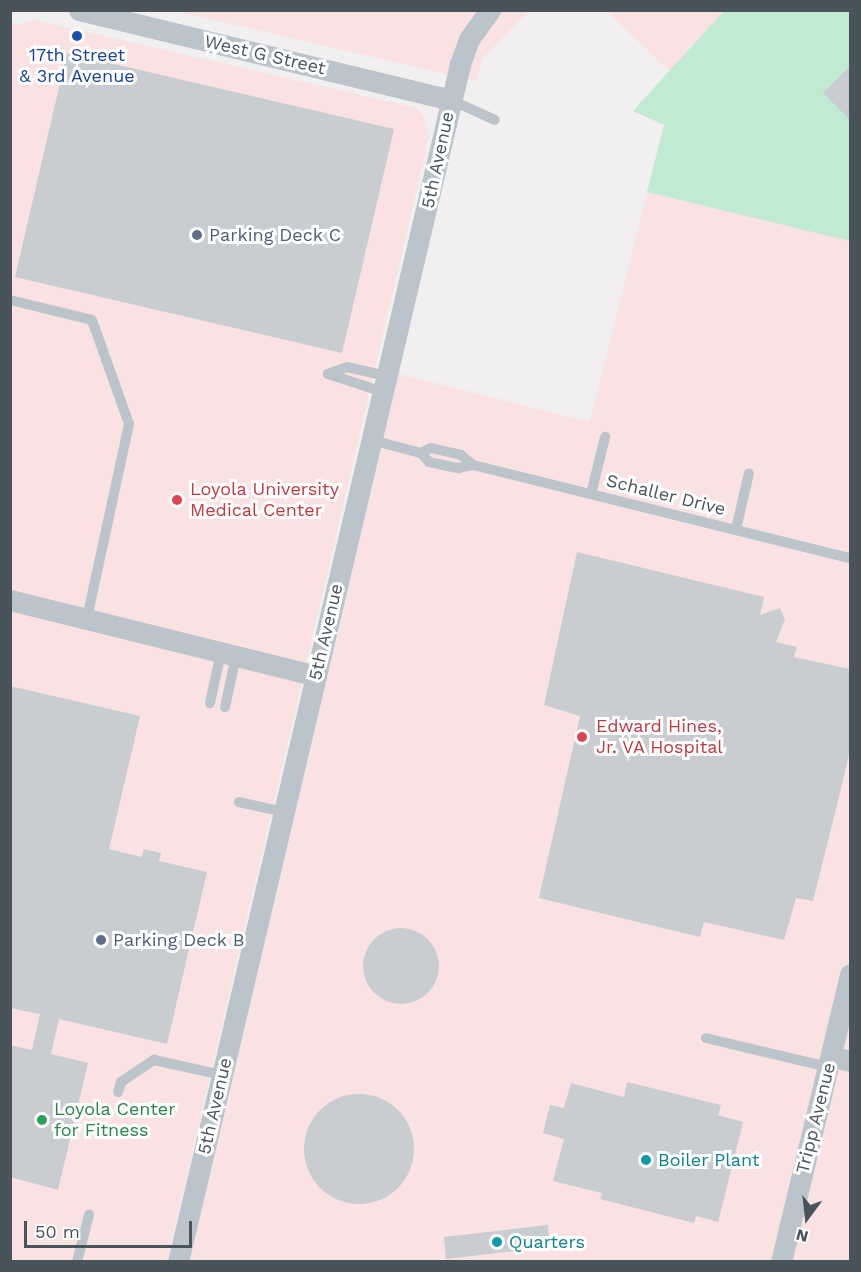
<!DOCTYPE html>
<html>
<head>
<meta charset="utf-8">
<style>
	body { margin:0 }
	#map { position:relative; width:861px; height:1272px; overflow:hidden; background:#f1efef; font-family:"Work Sans",sans-serif }
	div>[style] { position:absolute }
	.medical>* { inset:0; background:#f9e2e1 }
	.green>* { inset:0; background:#c1ebd0 }
	.building>* { inset:0; background:#c9ccd1 }
	.round { border-radius:50% }
	.lane>* { height:10px; margin:-5px; padding:0 5px; transform-origin:5px; border-radius:5px; background:#bbc4cb }
	.street>* { height:21px; margin:-10.5px; padding:0 10.5px; transform-origin:10.5px; border-radius:10.5px; background:#bbc4cb }
	.dots>* { width:16px; height:16px; translate:-50% -50%; box-sizing:border-box; border:3px solid #fff; border-radius:50% }
	span { translate:-50% -50%; white-space:nowrap; text-align:center; line-height:1.15; -webkit-text-stroke:6px #fff; paint-order:stroke }
	.street-label { font-size:18px; color:#48535b }
	.transit-label { font-size:18px; color:#164399 }
	.service-label { font-size:18px; color:#4e5e75 }
	.left { translate:0 -50%; text-align:left }
	.health-label { font-size:18px; color:#be3a42 }
	.leisure-label { font-size:18px; color:#27864d }
	.culture-label { font-size:18px; color:#0d838f }
	.frame { position:absolute; inset:0; border:12px solid #48535b; pointer-events:none }
	.north { position:absolute; left:777px; top:1188px; width:60px; height:60px; -webkit-text-stroke:4px #fff; paint-order:stroke; rotate:195deg; font-size:16px; font-weight:700; line-height:24px; text-align:center; color:#48535b }
	.north::after { content:''; display:block; margin:auto; width:21px; height:27px; background:#48535b; clip-path:polygon(50% 0,100% 100%,50% 72%,0 100%) }
	.scale { position:absolute; left:24px; top:1221px; width:168px; height:27px; box-sizing:border-box; border:3px solid #48535b; border-top:0; padding-left:8px; font-size:18px; line-height:21px; white-space:nowrap; color:#48535b; -webkit-text-stroke:4px #fff; paint-order:stroke }
</style>
</head>
<body>
<div id="map">
	<div class="medical">
		<div style="clip-path:polygon(175px 11px,529px 11px,483px 58px,476px 81px)"></div>
		<div style="clip-path:polygon(607px 11px,850px 11px,850px 1261px,190px 1262px,399px 374px,590px 422px,664px 125px,633px 111px,669px 71px)"></div>
		<div style="clip-path:polygon(34px 20px,417px 108px,423px 115px,429px 136px,167px 1261px,11px 1262px,10px 22px,21px 24px)"></div>
	</div>
	<div class="green">
		<div style="clip-path:polygon(724px 11px,850px 11px,850px 241px,647px 192px,664px 125px,633px 111px)"></div>
	</div>
	<div class="building">
		<div style="clip-path:polygon(67px 53px,394px 129px,342px 353px,15px 277px)"></div>
		<div style="clip-path:polygon(850px 66px,850px 120px,823px 93px)"></div>
		<div style="clip-path:polygon(577px 552px,764px 597px,760px 615px,780px 608px,785px 619px,776px 642px,797px 647px,794px 657px,850px 669px,850px 750px,838px 801px,813px 901px,796px 898px,784px 940px,704px 922px,700px 937px,539px 898px,580px 716px,544px 705px)"></div>
		<div style="clip-path:polygon(10px 686px,140px 716px,109px 849px,142px 857px,144px 849px,161px 853px,159px 861px,207px 872px,167px 1044px,59px 1019px,51px 1054px,88px 1063px,58px 1190px,10px 1177px,10px 1045px,32px 1050px,40px 1014px,10px 1008px)"></div>
		<div class="round" style="left:363px;top:928px;width:76px;height:76px"></div>
		<div style="clip-path:polygon(627px 1082px,721px 1105px,718px 1115px,743px 1122px,718px 1222px,696px 1216px,694px 1223px,600px 1199px,602px 1193px,553px 1181px,564px 1139px,543px 1133px,550px 1105px,564px 1108px,571px 1083px,624px 1097px)"></div>
		<div class="round" style="left:304px;top:1094px;width:110px;height:110px"></div>
		<div style="clip-path:polygon(548px 1225px,550px 1247px,446px 1259px,444px 1237px)"></div>
	</div>
	<div class="lane">
		<div style="left:451px;top:100px;width:48px;rotate:24.4deg"></div>
		<div style="left:10px;top:300px;width:84px;rotate:13.7deg"></div>
		<div style="left:92px;top:320px;width:110px;rotate:70.4deg"></div>
		<div style="left:129px;top:424px;width:199px;rotate:102.2deg"></div>
		<div style="left:328px;top:374px;width:20px;rotate:-20deg"></div>
		<div style="left:347px;top:367px;width:41px;rotate:12.7deg"></div>
		<div style="left:328px;top:374px;width:58px;rotate:18.1deg"></div>
		<div style="left:371px;top:440px;width:52px;rotate:14.6deg"></div>
		<div style="left:421px;top:453px;width:12px;rotate:48deg"></div>
		<div style="left:429px;top:462px;width:30px;rotate:12deg"></div>
		<div style="left:458px;top:468px;width:15px;rotate:-11deg"></div>
		<div style="left:473px;top:465px;width:388px;rotate:13.9deg"></div>
		<div style="left:421px;top:453px;width:11px;rotate:-27deg"></div>
		<div style="left:431px;top:448px;width:31px;rotate:13deg"></div>
		<div style="left:461px;top:455px;width:16px;rotate:40deg"></div>
		<div style="left:591px;top:494px;width:59px;rotate:-76.2deg"></div>
		<div style="left:736px;top:529px;width:57px;rotate:-76.9deg"></div>
		<div style="left:210px;top:703px;width:52px;rotate:-77.8deg"></div>
		<div style="left:225px;top:707px;width:52px;rotate:-77.8deg"></div>
		<div style="left:239px;top:802px;width:46px;rotate:12.5deg"></div>
		<div style="left:706px;top:1038px;width:125px;rotate:13.4deg"></div>
		<div style="left:118px;top:1092px;width:10px;rotate:-73deg"></div>
		<div style="left:121px;top:1082px;width:40px;rotate:-34deg"></div>
		<div style="left:154px;top:1060px;width:70px;rotate:12.4deg"></div>
		<div style="left:77px;top:1262px;width:49px;rotate:-75.7deg"></div>
	</div>
	<div class="street">
		<div style="left:79px;top:10px;width:383px;rotate:13.6deg"></div>
		<div style="left:10px;top:600px;width:315px;rotate:13.9deg"></div>
		<div style="left:831px;top:1056px;width:20px;rotate:15deg"></div>
		<div style="left:178px;top:1262px;width:1231px;rotate:-76.75deg"></div>
		<div style="left:460px;top:64px;width:27px;rotate:-70deg"></div>
		<div style="left:469px;top:39px;width:36px;rotate:-54deg"></div>
		<div style="left:781px;top:1262px;width:296px;rotate:-76.5deg"></div>
	</div>
	<div class="dots">
		<div style="left:77px;top:36px;background:#1a4fb4"></div>
		<div style="left:197px;top:235px;background:#5c6f8a"></div>
		<div style="left:177px;top:500px;background:#e0444e"></div>
		<div style="left:582px;top:737px;background:#e0444e"></div>
		<div style="left:101px;top:940px;background:#5c6f8a"></div>
		<div style="left:42px;top:1120px;background:#2e9e5b"></div>
		<div style="left:646px;top:1160px;background:#0f9aa8"></div>
		<div style="left:497px;top:1242px;background:#0f9aa8"></div>
	</div>
	<div class="street-label">
		<span style="left:265px;top:55px;rotate:13deg">West G Street</span>
		<span style="left:438px;top:160px;rotate:-78deg">5th Avenue</span>
		<span style="left:666px;top:495px;rotate:14deg">Schaller Drive</span>
		<span style="left:326px;top:632px;rotate:-77deg">5th Avenue</span>
		<span style="left:215px;top:1106px;rotate:-77deg">5th Avenue</span>
		<span style="left:816px;top:1118px;rotate:-76deg">Tripp Avenue</span>
	</div>
	<div class="transit-label">
		<span style="left:77px;top:66px">17th Street<br>&amp; 3rd Avenue</span>
	</div>
	<div class="service-label">
		<span class="left" style="left:209px;top:235px">Parking Deck C</span>
		<span class="left" style="left:113px;top:940px">Parking Deck B</span>
	</div>
	<div class="health-label">
		<span class="left" style="left:190px;top:500px">Loyola University<br>Medical Center</span>
		<span class="left" style="left:596px;top:737px">Edward Hines,<br>Jr. VA Hospital</span>
	</div>
	<div class="leisure-label">
		<span class="left" style="left:54px;top:1120px">Loyola Center<br>for Fitness</span>
	</div>
	<div class="culture-label">
		<span class="left" style="left:658px;top:1160px">Boiler Plant</span>
		<span class="left" style="left:509px;top:1242px">Quarters</span>
	</div>
	<div class="frame"></div>
	<div class="north">N</div>
	<div class="scale">50 m</div>
</div>
</body>
</html>
